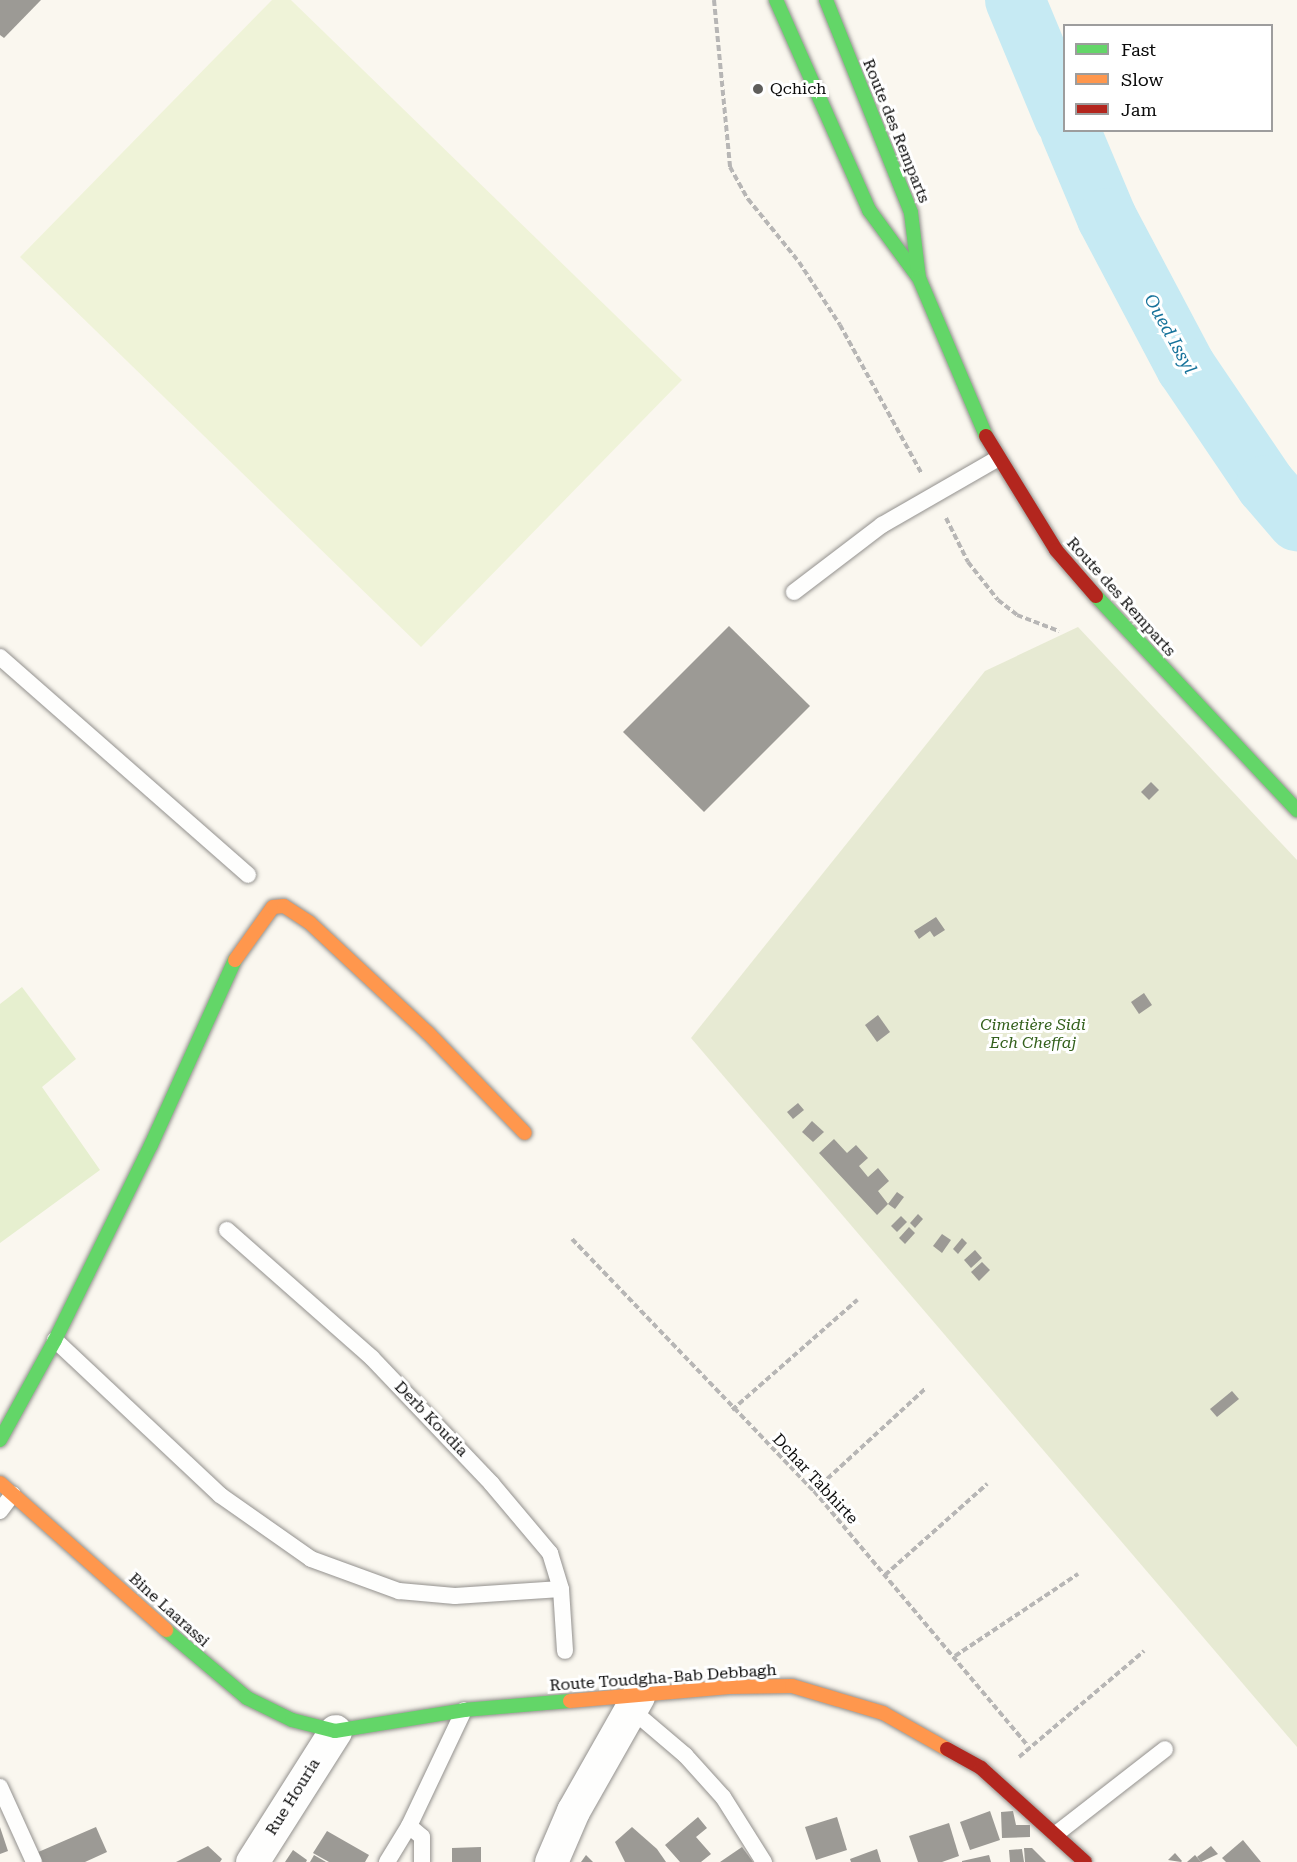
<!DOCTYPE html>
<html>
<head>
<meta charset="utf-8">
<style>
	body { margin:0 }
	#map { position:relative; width:1297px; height:1862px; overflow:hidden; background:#faf7ef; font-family:"Roboto Serif",serif }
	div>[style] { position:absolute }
	.green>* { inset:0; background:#e6efcf }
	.cemetery>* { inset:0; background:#e7ead3 }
	.pitch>* { inset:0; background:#eff3d8 }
	.river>* { height:60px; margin:-30px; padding:0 30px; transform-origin:30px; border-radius:30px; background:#c6eaf3 }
	.building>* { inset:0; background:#9c9a95 }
	.path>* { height:4px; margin-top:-2px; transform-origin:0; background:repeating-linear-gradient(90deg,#b7b6b5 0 6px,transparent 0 9px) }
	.roads { filter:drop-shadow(0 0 2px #93918e) drop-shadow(0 0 2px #93918e) }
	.lane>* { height:16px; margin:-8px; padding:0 8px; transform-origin:8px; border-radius:8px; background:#fefefd }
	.street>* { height:33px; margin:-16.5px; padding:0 16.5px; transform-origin:16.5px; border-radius:16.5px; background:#fefefd }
	.fast>* { height:14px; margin:-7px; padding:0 7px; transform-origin:7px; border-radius:7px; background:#63d668 }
	.slow>* { height:14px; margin:-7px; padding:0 7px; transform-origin:7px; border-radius:7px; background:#ff974d }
	.jam>* { height:14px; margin:-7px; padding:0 7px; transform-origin:7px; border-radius:7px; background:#b3261e }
	.dots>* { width:16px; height:16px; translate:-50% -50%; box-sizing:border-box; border:3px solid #fff; border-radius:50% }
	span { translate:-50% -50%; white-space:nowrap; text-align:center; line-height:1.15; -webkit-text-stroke:6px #fff; paint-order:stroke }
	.poi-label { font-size:16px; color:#0b0b0b }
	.left { translate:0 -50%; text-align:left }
	.street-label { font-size:16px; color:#0b0b0b }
	.park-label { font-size:16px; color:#34611d; font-style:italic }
	.water-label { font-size:18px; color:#17739b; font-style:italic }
	.legend { position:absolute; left:1063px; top:24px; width:210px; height:108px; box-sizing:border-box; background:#fff; border:2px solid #9d9d9d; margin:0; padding:8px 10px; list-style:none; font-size:18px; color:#0b0b0b }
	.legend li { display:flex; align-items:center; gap:12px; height:30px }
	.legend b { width:30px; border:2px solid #9d9d9d }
</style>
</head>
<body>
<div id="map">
	<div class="green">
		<div style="clip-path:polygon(22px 987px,76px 1059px,42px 1087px,100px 1170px,0 1243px,0 1004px)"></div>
	</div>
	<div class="cemetery">
		<div style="clip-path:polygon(1078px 627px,1297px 860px,1297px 1747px,691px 1038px,985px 671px)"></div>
	</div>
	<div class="pitch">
		<div style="clip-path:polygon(272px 0,291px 0,682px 380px,421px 647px,20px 257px)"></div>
	</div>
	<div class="river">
		<div style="left:1015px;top:0;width:128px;rotate:67.4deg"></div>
		<div style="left:1070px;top:130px;width:95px;rotate:67.2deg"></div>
		<div style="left:1107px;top:218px;width:169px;rotate:62.1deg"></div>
		<div style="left:1186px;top:367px;width:143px;rotate:55.9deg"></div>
		<div style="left:1266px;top:485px;width:48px;rotate:49.3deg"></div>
	</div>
	<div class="building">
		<div style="clip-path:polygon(0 0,41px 0,4px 38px,0 35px)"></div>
		<div style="clip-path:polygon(729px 626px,810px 706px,704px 812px,623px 732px)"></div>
		<div style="clip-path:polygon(1151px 782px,1159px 790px,1149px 800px,1141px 792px)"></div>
		<div style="clip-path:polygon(936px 917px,945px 930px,934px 937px,930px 931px,919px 939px,914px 931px)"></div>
		<div style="clip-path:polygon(1144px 993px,1152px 1005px,1139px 1014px,1131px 1002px)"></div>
		<div style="clip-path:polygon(878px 1015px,890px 1032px,877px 1042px,865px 1025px)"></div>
		<div style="clip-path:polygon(798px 1103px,804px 1110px,793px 1119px,787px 1112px)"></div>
		<div style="clip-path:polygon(812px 1121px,824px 1132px,813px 1142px,802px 1132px)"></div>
		<div style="clip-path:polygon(834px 1139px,847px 1153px,856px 1145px,868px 1158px,859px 1166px,868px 1177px,878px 1168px,889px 1181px,878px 1191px,888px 1204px,877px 1215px,819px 1153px)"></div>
		<div style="clip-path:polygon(897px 1192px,904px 1197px,895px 1209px,888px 1204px)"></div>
		<div style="clip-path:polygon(918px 1214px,923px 1219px,915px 1228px,910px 1223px)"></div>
		<div style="clip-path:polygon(901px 1216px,907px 1222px,897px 1232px,891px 1226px)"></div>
		<div style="clip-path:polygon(909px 1227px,915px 1233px,905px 1244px,899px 1238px)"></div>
		<div style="clip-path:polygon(942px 1234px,951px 1240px,942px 1253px,933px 1246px)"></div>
		<div style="clip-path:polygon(962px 1238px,967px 1243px,958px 1254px,953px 1249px)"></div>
		<div style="clip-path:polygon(975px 1250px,982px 1258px,971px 1268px,964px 1260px)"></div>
		<div style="clip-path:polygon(982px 1262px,990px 1270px,979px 1281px,971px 1272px)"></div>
		<div style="clip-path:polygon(1232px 1391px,1239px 1399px,1217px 1417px,1210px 1409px)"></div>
		<div style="clip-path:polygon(990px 1811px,1000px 1840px,970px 1850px,960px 1822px)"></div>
		<div style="clip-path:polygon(1013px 1811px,1016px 1825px,1030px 1825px,1030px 1837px,1002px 1838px,1001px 1812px)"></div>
		<div style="clip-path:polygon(698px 1817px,707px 1828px,696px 1837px,711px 1854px,701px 1862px,680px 1862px,665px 1845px)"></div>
		<div style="clip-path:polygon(837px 1817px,847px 1850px,816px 1860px,805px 1827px)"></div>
		<div style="clip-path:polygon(949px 1823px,959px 1856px,942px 1862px,918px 1862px,909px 1836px)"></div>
		<div style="clip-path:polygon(0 1827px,8px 1851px,0 1854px)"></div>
		<div style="clip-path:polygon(96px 1827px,107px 1852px,85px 1862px,39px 1862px,36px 1853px)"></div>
		<div style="clip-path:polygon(632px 1827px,657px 1849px,666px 1862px,625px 1862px,615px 1842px)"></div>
		<div style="clip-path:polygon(327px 1831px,369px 1855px,365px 1862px,329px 1862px,313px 1853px)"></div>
		<div style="clip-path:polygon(1243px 1840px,1261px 1862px,1226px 1862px,1222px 1858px)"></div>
		<div style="clip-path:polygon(208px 1846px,222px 1859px,220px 1862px,176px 1862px)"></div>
		<div style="clip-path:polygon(1211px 1846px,1218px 1854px,1201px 1862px,1197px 1857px)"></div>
		<div style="clip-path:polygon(481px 1847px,481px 1862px,452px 1862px,452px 1848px)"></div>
		<div style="clip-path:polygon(742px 1847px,753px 1862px,720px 1862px)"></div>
		<div style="clip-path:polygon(1024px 1848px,1032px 1848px,1046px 1862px,1025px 1862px)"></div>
		<div style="clip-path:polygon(877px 1849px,881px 1862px,851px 1862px,850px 1859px)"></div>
		<div style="clip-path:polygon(1022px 1849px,1024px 1862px,1010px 1862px,1009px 1850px)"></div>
		<div style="clip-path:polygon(293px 1850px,307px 1860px,306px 1862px,285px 1862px)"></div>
		<div style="clip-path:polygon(1175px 1853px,1182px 1861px,1181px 1862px,1168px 1860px)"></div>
		<div style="clip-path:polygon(314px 1855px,326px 1862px,310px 1862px)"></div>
		<div style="clip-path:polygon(586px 1855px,593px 1862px,581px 1862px)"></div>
		<div style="clip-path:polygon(989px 1855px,991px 1862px,962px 1862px,962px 1861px)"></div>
		<div style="clip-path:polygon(1195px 1855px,1201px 1862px,1187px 1862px)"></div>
	</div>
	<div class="path">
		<div style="left:714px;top:0;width:168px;rotate:84.5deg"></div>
		<div style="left:730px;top:167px;width:37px;rotate:61deg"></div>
		<div style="left:748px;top:199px;width:81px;rotate:51deg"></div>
		<div style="left:799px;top:262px;width:75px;rotate:56.9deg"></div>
		<div style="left:840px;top:325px;width:170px;rotate:61.2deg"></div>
		<div style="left:946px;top:518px;width:49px;rotate:63.4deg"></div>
		<div style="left:968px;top:562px;width:48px;rotate:51.7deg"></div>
		<div style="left:998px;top:600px;width:24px;rotate:38deg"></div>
		<div style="left:1017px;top:615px;width:45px;rotate:20.9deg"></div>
		<div style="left:572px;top:1239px;width:349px;rotate:46.2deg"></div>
		<div style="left:814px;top:1491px;width:333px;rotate:50deg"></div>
		<div style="left:732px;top:1410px;width:167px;rotate:-41.3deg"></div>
		<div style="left:814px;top:1491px;width:152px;rotate:-42.6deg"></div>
		<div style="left:885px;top:1575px;width:137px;rotate:-41.7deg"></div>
		<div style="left:955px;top:1656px;width:148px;rotate:-33.7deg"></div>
		<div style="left:1019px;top:1757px;width:164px;rotate:-40.3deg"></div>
	</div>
	<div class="roads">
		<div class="lane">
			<div style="left:794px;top:592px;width:111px;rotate:-37.3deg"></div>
			<div style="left:882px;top:525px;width:133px;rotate:-29.9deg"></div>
			<div style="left:0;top:657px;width:330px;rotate:41.3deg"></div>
			<div style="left:227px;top:1230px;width:193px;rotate:41.4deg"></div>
			<div style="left:372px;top:1358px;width:173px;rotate:46.4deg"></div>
			<div style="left:491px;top:1483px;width:92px;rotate:49.9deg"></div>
			<div style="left:550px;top:1553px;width:38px;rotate:73deg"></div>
			<div style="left:561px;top:1589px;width:62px;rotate:86.3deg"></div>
			<div style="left:55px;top:1340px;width:226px;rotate:43.2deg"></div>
			<div style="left:220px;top:1495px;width:111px;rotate:35.1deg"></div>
			<div style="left:311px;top:1559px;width:94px;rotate:20deg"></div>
			<div style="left:399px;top:1591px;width:56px;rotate:5.1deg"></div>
			<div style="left:455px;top:1596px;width:106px;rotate:-3.8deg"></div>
			<div style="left:0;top:1511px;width:21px;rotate:-53deg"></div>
			<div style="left:632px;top:1710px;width:70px;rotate:40.3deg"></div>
			<div style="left:685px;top:1755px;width:57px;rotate:47.9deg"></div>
			<div style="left:723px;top:1797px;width:77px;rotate:57.8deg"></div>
			<div style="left:0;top:1787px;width:82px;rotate:65.6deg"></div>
			<div style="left:409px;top:1826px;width:17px;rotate:40deg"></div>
			<div style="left:422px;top:1837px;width:25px;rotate:90deg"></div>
			<div style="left:1056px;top:1834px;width:138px;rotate:-37.9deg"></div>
			<div style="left:387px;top:1862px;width:42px;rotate:-58.6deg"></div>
			<div style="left:409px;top:1826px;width:128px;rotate:-64.6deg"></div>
		</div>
		<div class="street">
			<div style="left:252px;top:1862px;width:155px;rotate:-57.6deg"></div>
			<div style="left:551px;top:1862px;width:56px;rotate:-66.7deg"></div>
			<div style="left:573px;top:1811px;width:132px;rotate:-60.5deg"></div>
		</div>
		<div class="fast">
			<div style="left:776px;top:0;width:230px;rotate:66.1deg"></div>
			<div style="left:869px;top:210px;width:83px;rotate:53.8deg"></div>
			<div style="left:826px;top:0;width:229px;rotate:68.2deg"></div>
			<div style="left:911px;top:213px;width:65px;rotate:83deg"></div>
			<div style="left:919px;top:278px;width:172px;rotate:67deg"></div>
			<div style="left:1096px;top:596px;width:294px;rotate:46.8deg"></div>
			<div style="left:0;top:1440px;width:114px;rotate:-61.2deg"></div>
			<div style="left:55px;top:1340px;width:217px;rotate:-63.8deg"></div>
			<div style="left:151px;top:1145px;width:203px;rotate:-65.6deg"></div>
			<div style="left:166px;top:1630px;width:106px;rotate:40deg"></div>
			<div style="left:247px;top:1698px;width:50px;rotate:26.1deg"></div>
			<div style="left:292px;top:1720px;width:44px;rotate:14.3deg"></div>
			<div style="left:335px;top:1731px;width:131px;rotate:-9.2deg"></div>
			<div style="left:464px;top:1710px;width:106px;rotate:-4.9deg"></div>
		</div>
		<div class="slow">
			<div style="left:235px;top:960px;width:65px;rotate:-54.4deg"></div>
			<div style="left:273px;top:907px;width:11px;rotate:-5deg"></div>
			<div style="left:284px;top:906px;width:31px;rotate:33deg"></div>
			<div style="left:310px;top:923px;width:161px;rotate:43deg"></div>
			<div style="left:428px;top:1033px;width:139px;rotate:45.9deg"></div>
			<div style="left:0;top:1483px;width:222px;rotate:41.5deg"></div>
			<div style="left:570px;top:1701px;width:160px;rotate:-5deg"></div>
			<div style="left:729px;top:1687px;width:63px;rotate:-0.9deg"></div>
			<div style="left:792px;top:1686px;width:95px;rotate:16.5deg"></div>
			<div style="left:883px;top:1713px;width:73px;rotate:29.4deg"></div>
		</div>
		<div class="jam">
			<div style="left:986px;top:436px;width:134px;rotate:58.4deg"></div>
			<div style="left:1056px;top:550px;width:61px;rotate:49deg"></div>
			<div style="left:947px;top:1749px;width:39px;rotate:29deg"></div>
			<div style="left:981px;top:1768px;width:140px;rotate:42.1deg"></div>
		</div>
	</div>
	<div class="dots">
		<div style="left:758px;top:89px;background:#5f5e5b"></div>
	</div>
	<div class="poi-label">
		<span class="left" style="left:770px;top:89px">Qchich</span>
	</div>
	<div class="street-label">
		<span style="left:896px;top:131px;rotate:68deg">Route des Remparts</span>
		<span style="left:1121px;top:597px;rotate:48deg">Route des Remparts</span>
		<span style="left:431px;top:1419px;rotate:46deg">Derb Koudia</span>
		<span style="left:815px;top:1479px;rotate:47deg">Dchar Tabhirte</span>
		<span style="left:169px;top:1610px;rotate:42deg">Bine Laarassi</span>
		<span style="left:663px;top:1678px;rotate:-4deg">Route Toudgha-Bab Debbagh</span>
		<span style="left:293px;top:1797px;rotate:-58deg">Rue Houria</span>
	</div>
	<div class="park-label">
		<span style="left:1033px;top:1034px">Cimetière Sidi<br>Ech Cheffaj</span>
	</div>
	<div class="water-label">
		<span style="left:1170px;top:334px;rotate:61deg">Oued Issyl</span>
	</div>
	<ul class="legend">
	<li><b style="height:8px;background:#63d668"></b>Fast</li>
	<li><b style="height:8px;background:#ff974d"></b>Slow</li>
	<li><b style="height:8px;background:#b3261e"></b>Jam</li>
	</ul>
</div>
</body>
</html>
